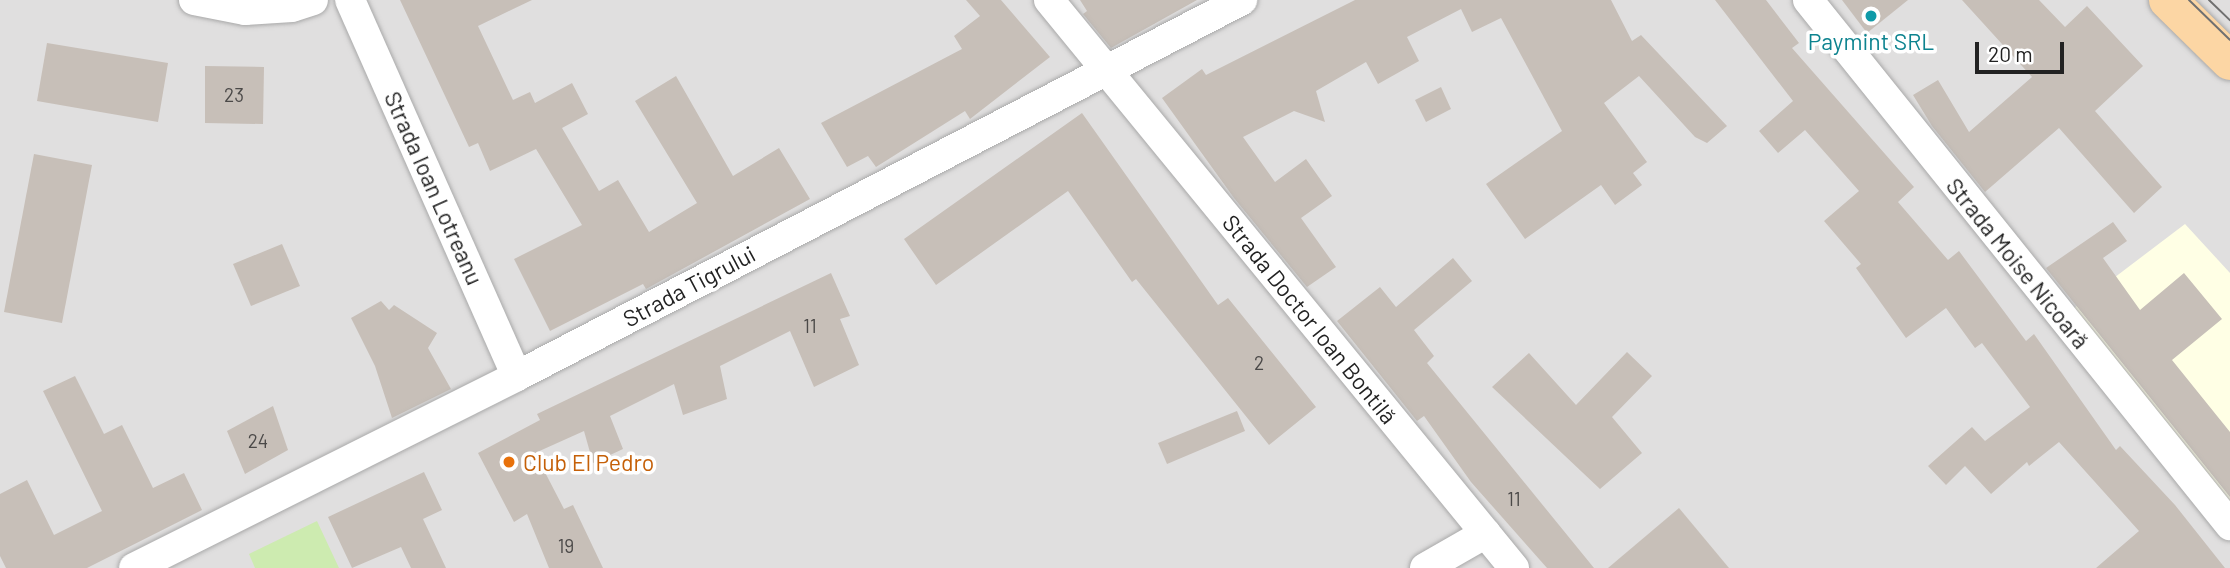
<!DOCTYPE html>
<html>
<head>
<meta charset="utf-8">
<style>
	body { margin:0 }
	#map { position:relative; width:2230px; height:568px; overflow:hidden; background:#f2efe9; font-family:Barlow,sans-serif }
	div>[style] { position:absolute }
	.residential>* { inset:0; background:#e0dfdf }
	.education>* { inset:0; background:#ffffe5 }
	.grass>* { inset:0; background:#cdebb0 }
	.building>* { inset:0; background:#c7bfb8 }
	.roads { filter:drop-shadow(0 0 2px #a9a9a9) drop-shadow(0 0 2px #a9a9a9) }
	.minor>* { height:30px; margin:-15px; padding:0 15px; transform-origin:15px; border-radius:15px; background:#fff }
	.primary>* { height:38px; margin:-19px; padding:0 19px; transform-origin:19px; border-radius:19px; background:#fcd6a4 }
	.tram>* { height:2px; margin:-1px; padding:0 1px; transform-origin:1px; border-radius:1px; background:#707070 }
	.dots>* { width:19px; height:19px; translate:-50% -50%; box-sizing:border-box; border:4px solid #fff; border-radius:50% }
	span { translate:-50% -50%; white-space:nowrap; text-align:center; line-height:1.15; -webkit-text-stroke:7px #fff; paint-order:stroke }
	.number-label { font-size:19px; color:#4b4948 }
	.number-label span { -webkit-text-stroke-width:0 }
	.culture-label { font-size:23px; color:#0d838f }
	.street-label { font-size:23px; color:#222 }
	.food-label { font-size:23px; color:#c56008 }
	.left { translate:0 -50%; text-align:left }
	.scale { position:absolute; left:1975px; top:42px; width:89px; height:32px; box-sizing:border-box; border:4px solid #222; border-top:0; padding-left:9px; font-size:21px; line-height:24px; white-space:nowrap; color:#222; -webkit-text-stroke:5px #fff; paint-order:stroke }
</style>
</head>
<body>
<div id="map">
	<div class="residential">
		<div style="clip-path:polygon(0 0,2230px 0,2230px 568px,0 568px)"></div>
	</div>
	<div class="education">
		<div style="clip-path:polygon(2185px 224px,2230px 273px,2230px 506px,2069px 312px)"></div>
	</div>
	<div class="grass">
		<div style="clip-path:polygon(317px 521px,339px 568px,255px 568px,249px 554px)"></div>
	</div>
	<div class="building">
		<div style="clip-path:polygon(400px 0,532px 0,478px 26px,513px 100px,530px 92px,535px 103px,572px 83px,588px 114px,562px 128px,599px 191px,618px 180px,649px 232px,697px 203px,635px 101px,676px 76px,733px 176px,779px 148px,810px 199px,646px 289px,643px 284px,550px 331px,514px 259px,582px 225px,536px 149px,490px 171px,478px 143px,469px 147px)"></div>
		<div style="clip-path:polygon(966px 0,1001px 0,1050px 57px,970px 119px,965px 111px,876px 167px,868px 156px,847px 167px,821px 123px,962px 49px,954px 36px,980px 16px)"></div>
		<div style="clip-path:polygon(1080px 0,1197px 0,1111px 48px,1083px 14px,1087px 11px)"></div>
		<div style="clip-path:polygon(1355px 0,1611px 0,1632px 41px,1641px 35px,1727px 126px,1707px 143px,1695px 137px,1639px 76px,1604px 103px,1647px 162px,1633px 173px,1642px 185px,1615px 205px,1601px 185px,1525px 239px,1486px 184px,1562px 131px,1501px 18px,1472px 32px,1461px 9px,1407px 37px,1419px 61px,1378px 84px,1366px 62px,1316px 91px,1325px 122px,1294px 111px,1243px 137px,1275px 182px,1306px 159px,1332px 196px,1301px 218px,1336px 267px,1307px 287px,1234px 198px,1162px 98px,1202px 69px,1206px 75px)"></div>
		<div style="clip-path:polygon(1715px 0,1766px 0,1799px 43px,1792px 48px,1914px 187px,1898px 202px,1948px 260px,1959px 251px,2026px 341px,2034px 334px,2116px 450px,2120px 446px,2175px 505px,2225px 568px,2096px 568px,2139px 531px,2059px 442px,2029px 466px,2027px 462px,1991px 494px,1965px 466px,1946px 485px,1928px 466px,1972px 427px,1985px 441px,2030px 407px,1982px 343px,1975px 348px,1946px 308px,1906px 338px,1856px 268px,1861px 264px,1824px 221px,1859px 191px,1805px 130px,1778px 153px,1759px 131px,1793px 101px)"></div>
		<div style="clip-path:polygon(1842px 0,1908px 0,1867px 33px)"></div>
		<div style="clip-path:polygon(1962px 0,2039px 0,2065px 27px,2087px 6px,2143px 66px,2095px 111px,2162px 187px,2134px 213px,2059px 128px,1985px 192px,1932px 126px,1913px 95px,1938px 80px,1969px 132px,2032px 77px)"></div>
		<div style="clip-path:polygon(47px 43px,168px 63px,158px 122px,37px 101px)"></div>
		<div style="clip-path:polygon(205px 66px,264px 67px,263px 124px,205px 123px)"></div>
		<div style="clip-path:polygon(1441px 87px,1451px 109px,1426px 122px,1415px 100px)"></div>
		<div style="clip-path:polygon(1082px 113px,1218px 305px,1228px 298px,1316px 407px,1269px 445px,1136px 279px,1132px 282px,1068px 191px,936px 285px,904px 239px)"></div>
		<div style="clip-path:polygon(34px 154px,92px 165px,62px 323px,4px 312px)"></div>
		<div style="clip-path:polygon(2113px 222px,2127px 241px,2103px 258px,2140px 310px,2184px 273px,2222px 319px,2172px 360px,2230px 432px,2230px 497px,2046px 268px)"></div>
		<div style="clip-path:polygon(282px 244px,300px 286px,251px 306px,233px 264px)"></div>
		<div style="clip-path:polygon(1453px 258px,1472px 281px,1414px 330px,1434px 356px,1427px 363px,1594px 568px,1547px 568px,1471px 482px,1424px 416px,1417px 421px,1337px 321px,1380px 287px,1396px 307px)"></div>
		<div style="clip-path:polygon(831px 273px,850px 316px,840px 319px,859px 365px,814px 387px,790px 331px,720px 366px,727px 399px,683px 415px,674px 384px,610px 416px,623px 449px,593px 463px,584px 431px,535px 453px,564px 509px,573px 505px,603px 568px,549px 568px,527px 514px,514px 522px,478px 453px,540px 420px,537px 414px)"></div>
		<div style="clip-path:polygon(381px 301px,389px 310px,394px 305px,437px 333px,428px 348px,451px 389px,392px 418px,375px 366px,351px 318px)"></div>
		<div style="clip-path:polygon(1627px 352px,1652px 376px,1612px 417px,1642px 453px,1600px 489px,1492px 387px,1529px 353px,1576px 405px)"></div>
		<div style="clip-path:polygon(75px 376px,104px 434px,122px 425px,153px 488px,184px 473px,202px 510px,87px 568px,6px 568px,0 556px,0 494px,27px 480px,54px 535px,102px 511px,43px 391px)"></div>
		<div style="clip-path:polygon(273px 406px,288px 450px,245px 474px,227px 431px)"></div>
		<div style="clip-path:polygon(1237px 411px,1245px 431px,1167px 464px,1158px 443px)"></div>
		<div style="clip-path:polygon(424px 472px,442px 510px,423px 519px,446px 568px,411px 568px,401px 547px,352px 568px,328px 517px)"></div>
		<div style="clip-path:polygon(1679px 508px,1729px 568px,1608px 568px)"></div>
	</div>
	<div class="roads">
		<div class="minor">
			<div style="left:194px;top:0;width:52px;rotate:11.1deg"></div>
			<div style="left:245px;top:10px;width:47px;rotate:-3.7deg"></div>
			<div style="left:292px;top:7px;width:22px;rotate:-18deg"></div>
			<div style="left:350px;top:0;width:411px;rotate:66.1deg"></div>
			<div style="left:1049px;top:0;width:734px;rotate:50.69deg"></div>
			<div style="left:1808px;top:0;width:674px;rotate:51.21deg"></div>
			<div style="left:134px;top:568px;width:428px;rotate:-26.6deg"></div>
			<div style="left:517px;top:376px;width:817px;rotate:-27.41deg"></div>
			<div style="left:1425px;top:568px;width:70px;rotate:-29.8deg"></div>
		</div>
		<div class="primary">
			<div style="left:2168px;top:0;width:87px;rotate:44.5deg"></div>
		</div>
	</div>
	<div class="tram">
		<div style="left:2189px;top:0;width:57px;rotate:44.3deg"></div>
		<div style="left:2209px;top:0;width:29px;rotate:44deg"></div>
	</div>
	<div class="dots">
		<div style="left:1871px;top:16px;background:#0f9aa8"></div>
		<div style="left:509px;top:462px;background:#e8710a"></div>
	</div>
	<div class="number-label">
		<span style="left:234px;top:95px">23</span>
		<span style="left:810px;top:326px">11</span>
		<span style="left:1259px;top:363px">2</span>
		<span style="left:258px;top:441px">24</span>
		<span style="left:1514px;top:499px">11</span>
		<span style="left:566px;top:546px">19</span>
	</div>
	<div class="culture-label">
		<span style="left:1871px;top:41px">Paymint SRL</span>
	</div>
	<div class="street-label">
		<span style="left:434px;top:188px;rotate:66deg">Strada Ioan Lotreanu</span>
		<span style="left:2018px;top:263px;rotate:51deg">Strada Moise Nicoară</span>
		<span style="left:689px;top:286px;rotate:-28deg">Strada Tigrului</span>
		<span style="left:1310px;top:319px;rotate:51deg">Strada Doctor Ioan Bontilă</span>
	</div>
	<div class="food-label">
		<span class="left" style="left:523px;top:462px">Club El Pedro</span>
	</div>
	<div class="scale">20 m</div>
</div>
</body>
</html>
